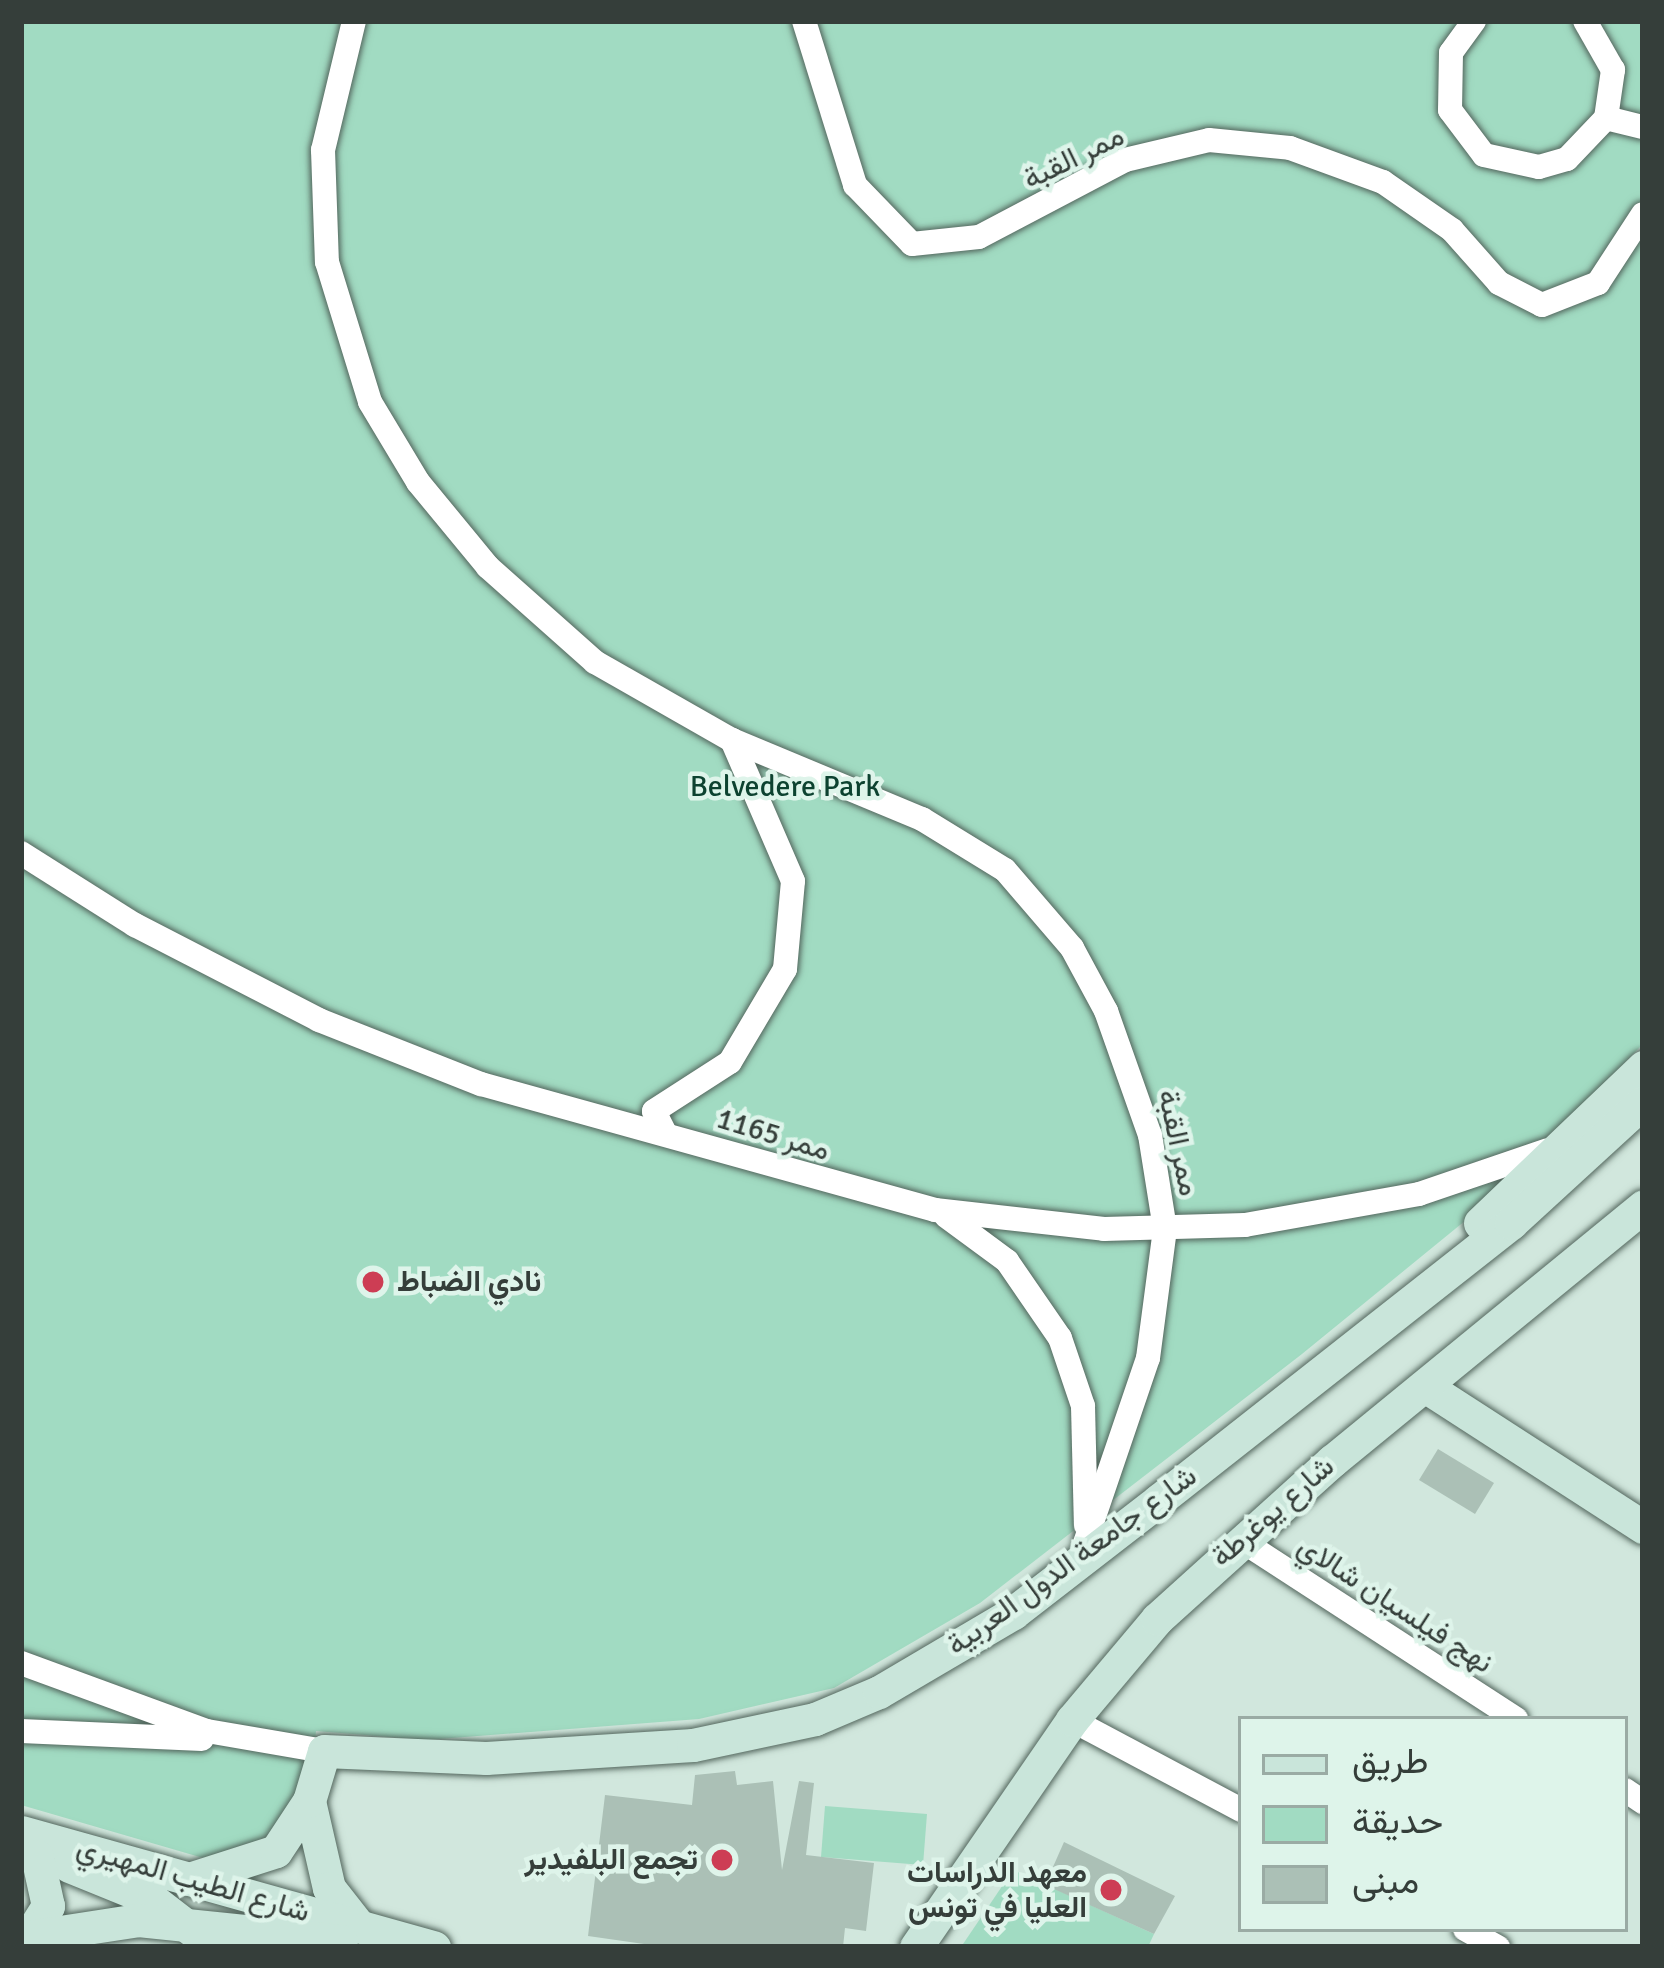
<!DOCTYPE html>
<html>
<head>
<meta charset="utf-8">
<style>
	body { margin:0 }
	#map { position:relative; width:1664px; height:1968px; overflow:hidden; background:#d1e7dd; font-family:Signika,Vazirmatn,sans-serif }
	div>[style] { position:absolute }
	.green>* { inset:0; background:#a1dbc2 }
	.building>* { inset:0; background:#abc0b6 }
	.roads { filter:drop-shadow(0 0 3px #53665d) drop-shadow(0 0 3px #53665d) }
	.street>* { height:24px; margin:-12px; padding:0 12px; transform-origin:12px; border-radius:12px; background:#fff }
	.secondary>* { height:33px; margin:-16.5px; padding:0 16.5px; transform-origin:16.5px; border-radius:16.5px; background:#c9e5da }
	.dots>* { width:33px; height:33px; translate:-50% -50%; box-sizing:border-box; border:6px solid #def4ea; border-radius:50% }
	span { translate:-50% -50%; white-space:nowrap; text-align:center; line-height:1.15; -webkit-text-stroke:9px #def4ea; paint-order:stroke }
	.street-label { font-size:30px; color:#353e3a }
	.park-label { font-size:30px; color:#0d4230 }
	.poi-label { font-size:30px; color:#353e3a; font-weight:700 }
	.left { translate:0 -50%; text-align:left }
	.right { translate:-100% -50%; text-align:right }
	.frame { position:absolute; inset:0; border:24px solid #353e3a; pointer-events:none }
	.legend { position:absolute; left:1238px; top:1716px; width:390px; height:216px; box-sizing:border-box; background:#def4ea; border:3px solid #9aaba4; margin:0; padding:15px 21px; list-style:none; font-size:36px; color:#353e3a }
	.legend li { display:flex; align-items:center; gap:24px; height:60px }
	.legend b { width:60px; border:3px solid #9aaba4 }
</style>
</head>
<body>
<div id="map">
	<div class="green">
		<div style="clip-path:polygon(21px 21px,1643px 21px,1643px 1044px,1482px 1207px,1302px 1354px,980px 1603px,834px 1688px,699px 1719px,426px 1740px,316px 1731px,308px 1805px,293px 1827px,217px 1862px,21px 1805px)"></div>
		<div style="clip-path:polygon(825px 1806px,927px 1814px,923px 1865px,821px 1857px)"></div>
		<div style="clip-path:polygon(1013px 1870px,1154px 1934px,1148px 1947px,961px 1947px)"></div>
	</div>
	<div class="building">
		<div style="clip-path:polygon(1438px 1449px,1494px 1483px,1475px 1514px,1419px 1480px)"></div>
		<div style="clip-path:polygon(735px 1771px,737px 1785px,773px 1781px,782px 1870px,799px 1781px,814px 1783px,806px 1855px,874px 1863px,866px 1931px,845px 1928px,843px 1947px,665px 1947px,588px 1936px,605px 1795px,692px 1805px,695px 1775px)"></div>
		<div style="clip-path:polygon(1064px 1842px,1175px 1896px,1154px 1934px,1045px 1885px)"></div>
	</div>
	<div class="roads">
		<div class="street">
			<div style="left:354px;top:21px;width:133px;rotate:103.5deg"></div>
			<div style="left:323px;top:150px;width:112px;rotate:88deg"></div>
			<div style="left:327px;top:262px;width:146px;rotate:72.9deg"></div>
			<div style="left:370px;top:402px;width:93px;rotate:59deg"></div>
			<div style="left:418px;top:482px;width:110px;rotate:50.5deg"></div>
			<div style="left:488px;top:567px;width:143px;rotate:41.6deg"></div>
			<div style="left:595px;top:662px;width:158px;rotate:29.7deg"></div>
			<div style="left:732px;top:740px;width:206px;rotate:22.6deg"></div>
			<div style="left:922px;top:819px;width:97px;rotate:31.6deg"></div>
			<div style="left:1005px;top:870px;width:103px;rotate:49.3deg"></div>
			<div style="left:1072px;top:948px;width:72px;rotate:61.6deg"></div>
			<div style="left:1106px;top:1011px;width:132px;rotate:70.5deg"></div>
			<div style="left:1150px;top:1135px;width:95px;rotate:80.9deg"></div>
			<div style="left:1165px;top:1229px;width:130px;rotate:97.5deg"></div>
			<div style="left:1148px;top:1358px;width:195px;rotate:108.8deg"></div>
			<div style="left:804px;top:21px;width:172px;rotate:72.7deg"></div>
			<div style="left:855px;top:185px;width:82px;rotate:46deg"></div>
			<div style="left:912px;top:244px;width:67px;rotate:-6deg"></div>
			<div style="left:979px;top:237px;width:165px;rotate:-27.8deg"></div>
			<div style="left:1125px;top:160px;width:86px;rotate:-13.4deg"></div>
			<div style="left:1209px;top:140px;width:81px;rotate:5.6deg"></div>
			<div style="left:1290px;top:148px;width:99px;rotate:20.1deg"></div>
			<div style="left:1383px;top:182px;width:84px;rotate:34.8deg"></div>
			<div style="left:1452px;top:230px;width:71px;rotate:48.4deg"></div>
			<div style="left:1499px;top:283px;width:48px;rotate:27.1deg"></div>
			<div style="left:1542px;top:305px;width:60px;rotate:-21.4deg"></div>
			<div style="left:1598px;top:283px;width:82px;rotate:-56.9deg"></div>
			<div style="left:1474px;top:21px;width:39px;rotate:126deg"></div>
			<div style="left:1451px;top:53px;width:57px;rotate:91deg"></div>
			<div style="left:1450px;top:110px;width:56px;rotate:52.9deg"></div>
			<div style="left:1484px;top:155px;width:56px;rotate:12.3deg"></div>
			<div style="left:1539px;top:167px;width:29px;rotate:-16deg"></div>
			<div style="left:1567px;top:159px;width:57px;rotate:-46.4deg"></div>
			<div style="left:1606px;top:118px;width:49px;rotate:-81.7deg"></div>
			<div style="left:1613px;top:70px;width:56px;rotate:-119.7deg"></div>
			<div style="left:1606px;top:118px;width:38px;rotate:14deg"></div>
			<div style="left:21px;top:853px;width:135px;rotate:32.3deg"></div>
			<div style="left:135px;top:925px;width:207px;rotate:27.3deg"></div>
			<div style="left:319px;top:1020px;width:174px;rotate:21.6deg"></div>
			<div style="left:481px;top:1084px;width:471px;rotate:15.5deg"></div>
			<div style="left:935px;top:1210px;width:170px;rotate:6.4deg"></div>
			<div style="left:1104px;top:1229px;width:141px;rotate:-1.6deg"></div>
			<div style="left:1245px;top:1225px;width:177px;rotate:-10.1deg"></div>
			<div style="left:1419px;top:1194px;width:136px;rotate:-18.8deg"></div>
			<div style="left:664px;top:1131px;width:22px;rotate:-117deg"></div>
			<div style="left:654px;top:1111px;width:90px;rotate:-32.8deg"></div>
			<div style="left:730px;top:1062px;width:108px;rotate:-59.4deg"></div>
			<div style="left:785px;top:969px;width:88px;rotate:-84.8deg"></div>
			<div style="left:793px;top:881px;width:154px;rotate:-113.4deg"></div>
			<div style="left:946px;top:1216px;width:76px;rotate:36.4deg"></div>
			<div style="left:1007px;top:1261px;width:93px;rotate:55.5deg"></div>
			<div style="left:1060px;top:1338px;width:72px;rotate:71.3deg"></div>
			<div style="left:1083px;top:1406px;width:119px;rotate:88.6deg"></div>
			<div style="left:1242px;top:1541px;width:327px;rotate:33deg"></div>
			<div style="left:21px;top:1663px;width:198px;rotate:20.1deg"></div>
			<div style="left:207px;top:1731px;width:119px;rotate:9.7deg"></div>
			<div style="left:1072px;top:1720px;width:191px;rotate:28deg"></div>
			<div style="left:21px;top:1731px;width:181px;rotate:2.5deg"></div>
			<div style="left:1625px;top:1790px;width:22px;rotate:34deg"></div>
			<div style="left:1465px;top:1929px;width:38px;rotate:29deg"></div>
		</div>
		<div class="secondary">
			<div style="left:1480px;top:1223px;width:226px;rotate:-43.7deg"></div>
			<div style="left:1425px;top:1386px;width:260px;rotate:32.9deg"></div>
			<div style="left:309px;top:1801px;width:89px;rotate:77.1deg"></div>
			<div style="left:329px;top:1888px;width:47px;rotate:51.9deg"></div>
			<div style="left:21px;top:1832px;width:429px;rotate:15.6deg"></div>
			<div style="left:69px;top:1866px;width:91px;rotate:22deg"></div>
			<div style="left:153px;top:1900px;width:77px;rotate:37.6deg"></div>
			<div style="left:189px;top:1879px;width:91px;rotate:-17.8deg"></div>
			<div style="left:276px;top:1851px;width:60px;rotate:-56.6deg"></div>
			<div style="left:309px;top:1801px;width:52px;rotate:-73.3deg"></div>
			<div style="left:324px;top:1751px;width:162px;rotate:2.5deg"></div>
			<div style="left:486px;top:1758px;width:207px;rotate:-3.6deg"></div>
			<div style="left:693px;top:1745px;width:125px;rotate:-12deg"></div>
			<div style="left:815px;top:1719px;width:69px;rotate:-22.9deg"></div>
			<div style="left:879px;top:1692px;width:156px;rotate:-30.5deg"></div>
			<div style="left:1013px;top:1613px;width:185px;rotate:-37.7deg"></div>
			<div style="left:1159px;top:1500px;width:448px;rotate:-38.2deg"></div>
			<div style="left:1511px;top:1223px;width:179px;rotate:-42.5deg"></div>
			<div style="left:29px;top:1936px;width:36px;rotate:-58deg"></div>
			<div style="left:48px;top:1906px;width:51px;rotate:-102.4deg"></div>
			<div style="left:21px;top:1938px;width:118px;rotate:-8.7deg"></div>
			<div style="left:138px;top:1920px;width:204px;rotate:5.9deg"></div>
			<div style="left:916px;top:1947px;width:275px;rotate:-55.5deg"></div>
			<div style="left:1072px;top:1720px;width:132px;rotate:-49.9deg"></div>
			<div style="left:1157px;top:1619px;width:236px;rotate:-42.1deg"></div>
			<div style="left:1332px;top:1461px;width:402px;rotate:-39.3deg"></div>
		</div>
	</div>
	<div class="dots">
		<div style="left:373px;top:1282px;background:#cd3d54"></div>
		<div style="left:722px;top:1860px;background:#cd3d54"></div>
		<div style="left:1111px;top:1890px;background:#cd3d54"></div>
	</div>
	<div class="street-label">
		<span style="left:1074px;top:158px;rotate:-26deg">ممر القبة</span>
		<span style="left:773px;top:1135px;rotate:17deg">ممر 1165</span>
		<span style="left:1178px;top:1143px;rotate:78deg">ممر القبة</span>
		<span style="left:1273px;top:1512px;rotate:-41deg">شارع يوغرطة</span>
		<span style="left:1072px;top:1561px;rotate:-36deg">شارع جامعة الدول العربية</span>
		<span style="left:1395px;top:1605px;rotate:33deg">نهج فيلسيان شالاي</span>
		<span style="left:193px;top:1880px;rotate:16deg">شارع الطيب المهيري</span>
	</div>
	<div class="park-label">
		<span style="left:785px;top:787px">Belvedere Park</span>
	</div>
	<div class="poi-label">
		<span class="left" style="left:397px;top:1282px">نادي الضباط</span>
		<span class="right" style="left:698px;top:1860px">تجمع البلفيدير</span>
		<span class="right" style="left:1087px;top:1890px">معهد الدراسات<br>العليا في تونس</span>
	</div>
	<div class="frame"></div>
	<ul class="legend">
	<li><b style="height:15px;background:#c9e5da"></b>طريق</li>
	<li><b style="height:33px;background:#a1dbc2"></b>حديقة</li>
	<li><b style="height:33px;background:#abc0b6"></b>مبنى</li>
	</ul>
</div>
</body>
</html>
